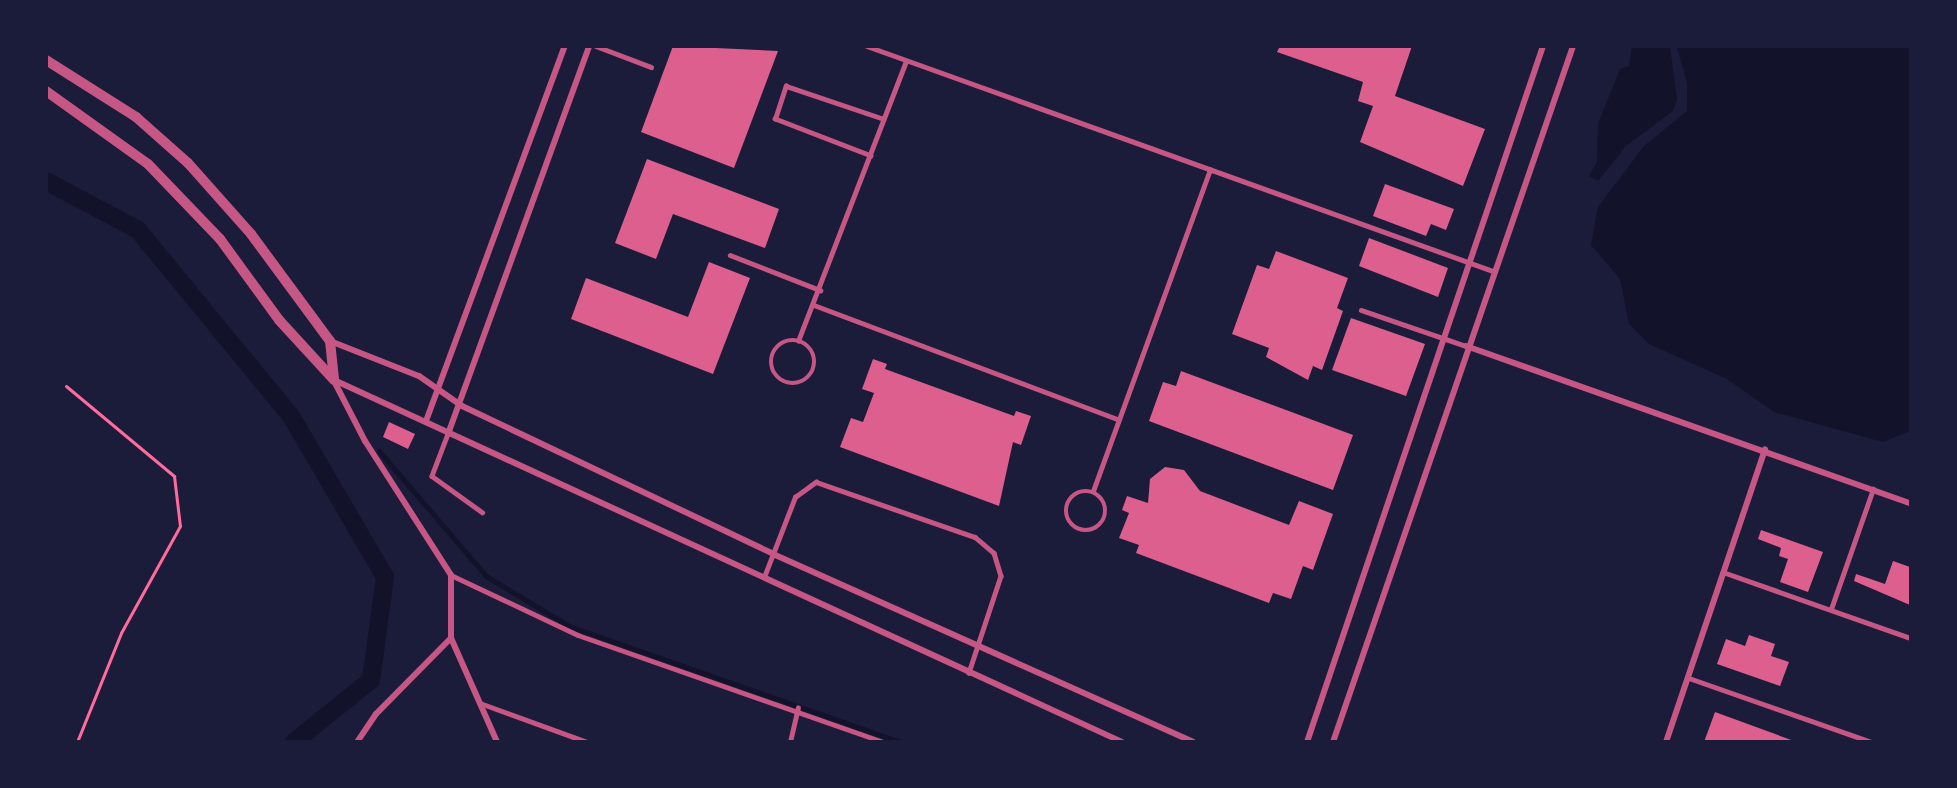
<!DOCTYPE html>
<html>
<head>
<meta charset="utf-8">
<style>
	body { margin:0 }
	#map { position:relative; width:1957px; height:788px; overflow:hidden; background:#1b1b3a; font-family:Roboto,sans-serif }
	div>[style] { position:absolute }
	.water>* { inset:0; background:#12122b }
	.stream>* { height:5px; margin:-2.5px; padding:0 2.5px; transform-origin:2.5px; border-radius:2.5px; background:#12122b }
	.canal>* { height:18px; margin:-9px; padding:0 9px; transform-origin:9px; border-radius:9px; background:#12122b }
	.building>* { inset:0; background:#dd5f8e }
	.path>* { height:3px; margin:-1.5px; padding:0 1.5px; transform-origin:1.5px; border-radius:1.5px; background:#ff6b9d }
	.service>* { height:4.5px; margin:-2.25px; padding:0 2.25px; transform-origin:2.25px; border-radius:2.25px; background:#c65784 }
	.service>.ring { margin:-2.25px; padding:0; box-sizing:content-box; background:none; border:4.5px solid #c65784; border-radius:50% }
	.minor>* { height:6px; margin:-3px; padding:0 3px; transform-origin:3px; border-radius:3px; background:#c65784 }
	.tertiary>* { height:10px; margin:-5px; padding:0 5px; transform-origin:5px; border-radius:5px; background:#c65784 }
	span { translate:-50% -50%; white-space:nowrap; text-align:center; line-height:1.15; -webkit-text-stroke:4.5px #1b1b3a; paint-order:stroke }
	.frame { position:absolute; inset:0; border:48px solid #1b1b3a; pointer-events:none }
</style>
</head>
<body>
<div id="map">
	<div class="water">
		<div style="clip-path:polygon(1632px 47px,1670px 47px,1677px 99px,1673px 111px,1626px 146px,1598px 181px,1589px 176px,1597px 162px,1598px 124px,1620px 69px,1629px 66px)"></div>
		<div style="clip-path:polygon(1677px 47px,1910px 47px,1910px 431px,1883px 442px,1774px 412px,1727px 379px,1649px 344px,1629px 324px,1620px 279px,1591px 245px,1598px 207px,1644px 146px,1687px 111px,1687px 83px)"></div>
	</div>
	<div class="stream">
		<div style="left:379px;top:451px;width:165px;rotate:49.4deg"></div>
		<div style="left:486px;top:576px;width:97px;rotate:31.1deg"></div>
		<div style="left:569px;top:626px;width:352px;rotate:19.3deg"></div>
	</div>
	<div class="canal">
		<div style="left:46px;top:181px;width:104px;rotate:28deg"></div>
		<div style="left:138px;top:230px;width:241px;rotate:50.6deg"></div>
		<div style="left:291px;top:416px;width:186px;rotate:59.7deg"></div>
		<div style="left:385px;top:577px;width:104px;rotate:97.7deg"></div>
		<div style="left:371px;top:680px;width:99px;rotate:141.2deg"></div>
	</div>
	<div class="building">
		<div style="clip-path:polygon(673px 46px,778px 51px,734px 168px,641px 132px)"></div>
		<div style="clip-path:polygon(1280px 46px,1412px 46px,1395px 96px,1485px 129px,1463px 186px,1360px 142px,1373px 106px,1358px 101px,1363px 82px,1277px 52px)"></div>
		<div style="clip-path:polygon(647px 159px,779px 209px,765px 248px,673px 214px,656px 259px,615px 243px)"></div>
		<div style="clip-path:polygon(1385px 184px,1454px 209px,1446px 230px,1431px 224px,1426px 236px,1373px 216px)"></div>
		<div style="clip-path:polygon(1369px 238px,1448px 268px,1438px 297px,1359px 266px)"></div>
		<div style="clip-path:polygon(1276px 251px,1348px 278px,1337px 308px,1343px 311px,1322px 370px,1313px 366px,1308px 380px,1266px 357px,1269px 348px,1232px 334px,1257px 265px,1269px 269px)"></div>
		<div style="clip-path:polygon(709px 262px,750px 278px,713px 374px,571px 319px,586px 278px,688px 317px)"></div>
		<div style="clip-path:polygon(1351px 318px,1425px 344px,1406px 396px,1332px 370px)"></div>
		<div style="clip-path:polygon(873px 359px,887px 364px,885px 369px,1014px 416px,1016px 411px,1031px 416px,1021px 445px,1013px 442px,999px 506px,840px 447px,851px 418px,863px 422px,874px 393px,862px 389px)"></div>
		<div style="clip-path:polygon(1181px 371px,1353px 435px,1333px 490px,1149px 421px,1163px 382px,1176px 386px)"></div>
		<div style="clip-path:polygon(389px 422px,415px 434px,408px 449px,383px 437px)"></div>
		<div style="clip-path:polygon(1165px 467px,1184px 470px,1200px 491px,1289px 525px,1299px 501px,1333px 514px,1313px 570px,1303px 566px,1291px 599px,1273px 593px,1269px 603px,1136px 553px,1139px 545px,1119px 538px,1129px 513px,1122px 510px,1127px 496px,1148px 503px,1150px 479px)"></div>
		<div style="clip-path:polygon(1761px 530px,1823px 552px,1808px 592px,1780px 582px,1788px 559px,1779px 556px,1781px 548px,1758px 539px)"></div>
		<div style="clip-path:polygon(1893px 561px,1910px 567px,1910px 605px,1854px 581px,1856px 574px,1885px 584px)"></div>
		<div style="clip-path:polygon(1749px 635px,1775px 644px,1771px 656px,1789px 662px,1780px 686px,1717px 664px,1726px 639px,1745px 646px)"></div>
		<div style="clip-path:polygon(1715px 712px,1794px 741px,1794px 742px,1704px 742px)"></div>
	</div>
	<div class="path">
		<div style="left:66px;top:386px;width:141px;rotate:39.8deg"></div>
		<div style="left:174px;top:476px;width:50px;rotate:83.2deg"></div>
		<div style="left:180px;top:526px;width:122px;rotate:118.9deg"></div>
		<div style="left:121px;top:633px;width:118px;rotate:112deg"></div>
	</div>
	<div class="service">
		<div style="left:596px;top:46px;width:59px;rotate:20.9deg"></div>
		<div style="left:867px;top:46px;width:665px;rotate:19.77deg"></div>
		<div style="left:871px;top:156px;width:103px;rotate:-158.9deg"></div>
		<div style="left:775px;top:119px;width:35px;rotate:-72deg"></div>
		<div style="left:786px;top:86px;width:103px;rotate:18.6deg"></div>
		<div style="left:730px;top:255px;width:97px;rotate:21.3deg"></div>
		<div style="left:814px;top:305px;width:325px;rotate:20.6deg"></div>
		<div style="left:1361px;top:310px;width:111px;rotate:18.9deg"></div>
		<div class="ring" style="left:771px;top:340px;width:39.5px;height:39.5px"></div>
		<div style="left:798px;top:341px;width:300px;rotate:-68.9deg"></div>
		<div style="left:448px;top:434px;width:45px;rotate:110.9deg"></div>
		<div style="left:432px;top:476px;width:62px;rotate:35.8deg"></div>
		<div class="ring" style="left:1066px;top:491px;width:35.5px;height:35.5px"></div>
		<div style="left:1093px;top:491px;width:342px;rotate:-70deg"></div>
		<div style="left:1723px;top:572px;width:198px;rotate:19.4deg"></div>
		<div style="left:451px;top:575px;width:140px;rotate:25.3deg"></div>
		<div style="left:578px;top:635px;width:324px;rotate:19.3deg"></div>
		<div style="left:764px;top:577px;width:86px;rotate:-68.8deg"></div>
		<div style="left:795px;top:497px;width:26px;rotate:-36deg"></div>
		<div style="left:816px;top:482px;width:168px;rotate:19.1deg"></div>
		<div style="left:975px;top:537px;width:25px;rotate:40deg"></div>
		<div style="left:994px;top:553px;width:24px;rotate:73deg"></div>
		<div style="left:1001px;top:576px;width:102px;rotate:108.3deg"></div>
		<div style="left:1831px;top:609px;width:127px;rotate:-70.7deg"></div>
		<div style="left:1689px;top:678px;width:194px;rotate:19.3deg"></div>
		<div style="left:480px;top:703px;width:114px;rotate:20deg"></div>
		<div style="left:790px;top:742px;width:35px;rotate:-77deg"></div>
	</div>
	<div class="minor">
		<div style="left:330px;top:341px;width:96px;rotate:21.5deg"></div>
		<div style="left:419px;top:376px;width:52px;rotate:34.9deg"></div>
		<div style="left:462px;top:406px;width:344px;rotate:25.4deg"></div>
		<div style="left:773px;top:554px;width:460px;rotate:24.1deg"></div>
		<div style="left:1466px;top:346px;width:471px;rotate:19.5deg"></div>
		<div style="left:334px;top:380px;width:867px;rotate:24.67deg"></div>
		<div style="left:334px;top:381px;width:68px;rotate:62.7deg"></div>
		<div style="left:365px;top:441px;width:159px;rotate:57.3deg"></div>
		<div style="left:451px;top:575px;width:63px;rotate:90deg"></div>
		<div style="left:451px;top:638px;width:107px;rotate:134.6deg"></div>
		<div style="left:376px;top:714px;width:34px;rotate:124deg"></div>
		<div style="left:426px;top:421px;width:400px;rotate:-69.7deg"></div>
		<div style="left:448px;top:434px;width:413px;rotate:-70deg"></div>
		<div style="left:451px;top:638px;width:114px;rotate:66.1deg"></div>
		<div style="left:1307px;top:742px;width:735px;rotate:-71.27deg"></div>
		<div style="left:1333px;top:742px;width:736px;rotate:-70.97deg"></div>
		<div style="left:1666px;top:742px;width:309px;rotate:-71.3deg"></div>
	</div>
	<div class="tertiary">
		<div style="left:46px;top:60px;width:107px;rotate:32.3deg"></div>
		<div style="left:136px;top:117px;width:69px;rotate:41.5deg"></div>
		<div style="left:188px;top:163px;width:95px;rotate:48.4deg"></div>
		<div style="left:251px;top:234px;width:133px;rotate:53.6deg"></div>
		<div style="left:330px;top:341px;width:39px;rotate:84deg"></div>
		<div style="left:46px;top:91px;width:125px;rotate:35.6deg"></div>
		<div style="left:148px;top:164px;width:104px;rotate:46.2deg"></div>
		<div style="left:220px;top:239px;width:100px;rotate:53.9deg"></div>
		<div style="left:279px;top:320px;width:81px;rotate:47.5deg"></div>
	</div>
	<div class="frame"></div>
</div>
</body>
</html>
